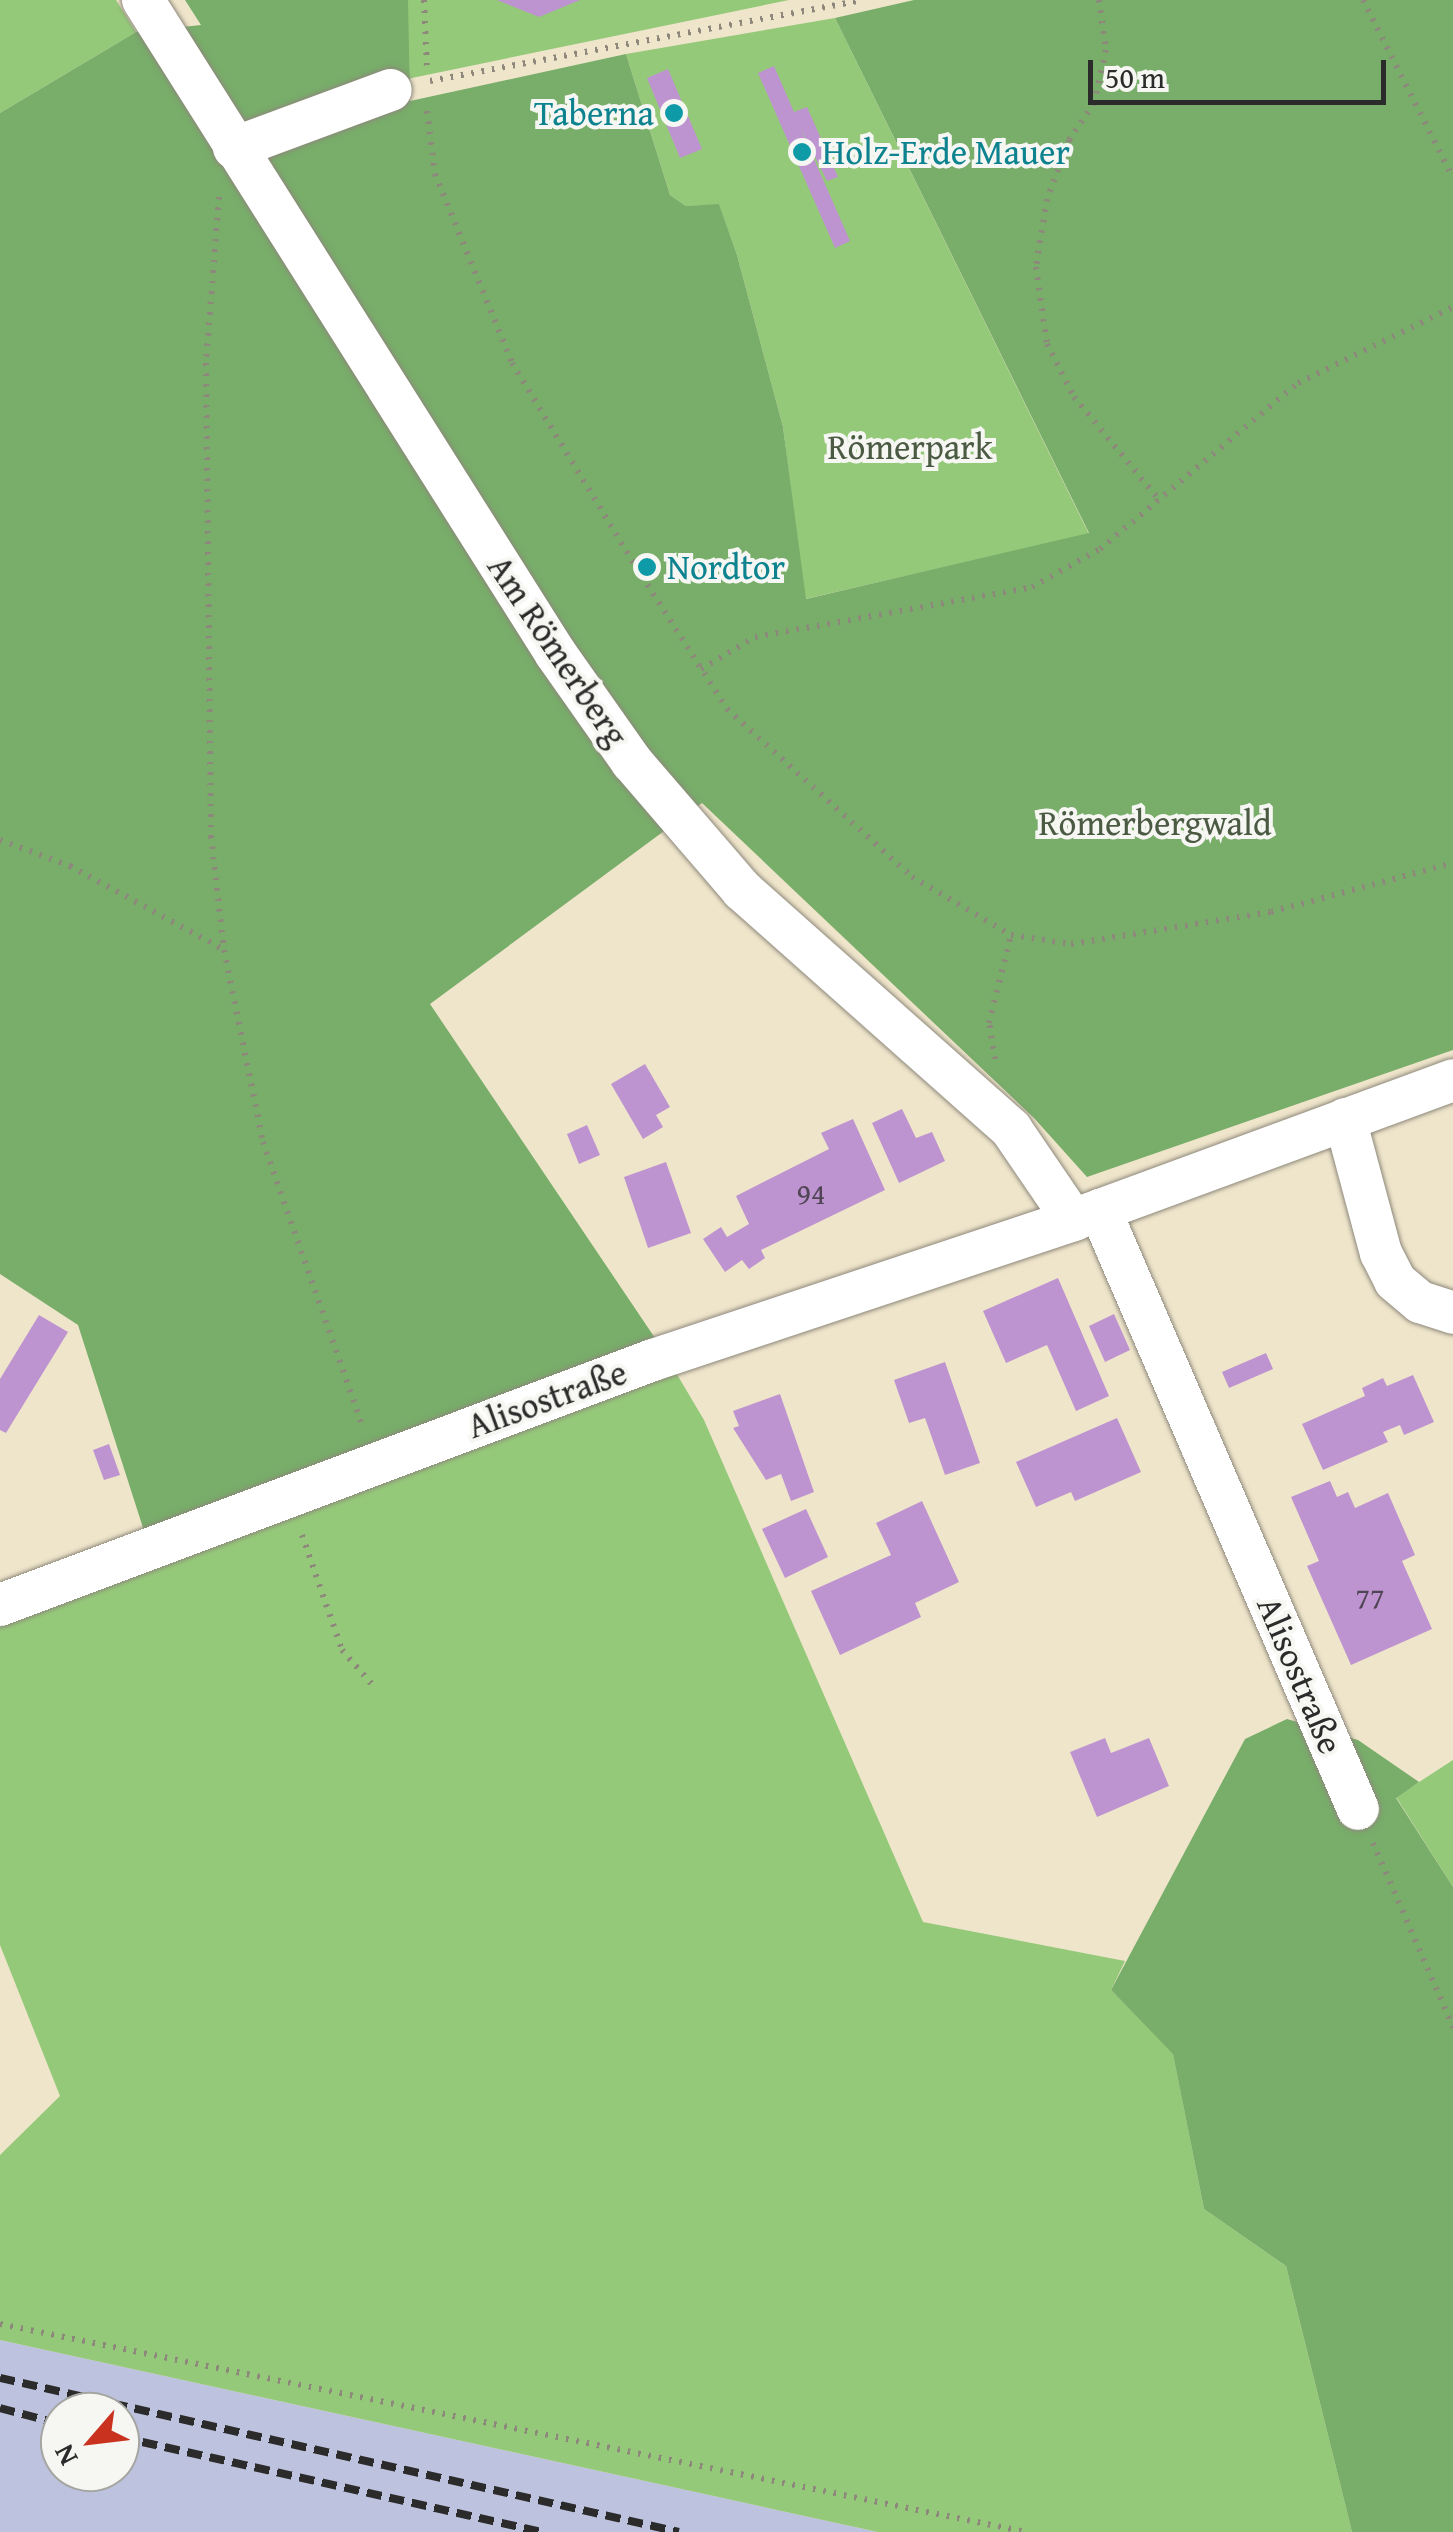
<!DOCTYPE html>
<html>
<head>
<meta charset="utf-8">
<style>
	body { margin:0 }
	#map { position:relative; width:1453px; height:2532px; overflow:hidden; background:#efe5cb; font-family:"Gentium Book Plus",serif }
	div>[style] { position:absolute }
	.industrial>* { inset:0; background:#bdc3de }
	.green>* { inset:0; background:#95c97a }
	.forest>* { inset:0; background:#78ad6a }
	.building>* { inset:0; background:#be94d0 }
	.path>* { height:6px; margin-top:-3px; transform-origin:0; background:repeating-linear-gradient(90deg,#8d887b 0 2.5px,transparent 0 10.5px) }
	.roads { filter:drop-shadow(0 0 2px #8d887b) drop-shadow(0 0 2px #8d887b) }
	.minor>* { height:42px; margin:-21px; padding:0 21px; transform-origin:21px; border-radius:21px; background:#fff }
	.rail>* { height:8px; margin-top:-4px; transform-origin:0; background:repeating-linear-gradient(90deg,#2b2b2b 0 15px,transparent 0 23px) }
	.dots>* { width:28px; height:28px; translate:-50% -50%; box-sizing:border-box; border:5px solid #f6f6f2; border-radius:50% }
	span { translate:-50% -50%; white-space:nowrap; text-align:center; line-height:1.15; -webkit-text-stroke:8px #f6f6f2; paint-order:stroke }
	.number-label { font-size:30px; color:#504554 }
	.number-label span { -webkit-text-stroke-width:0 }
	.culture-label { font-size:35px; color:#0d838f }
	.right { translate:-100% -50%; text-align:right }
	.left { translate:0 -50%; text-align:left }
	.park-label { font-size:35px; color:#4b5a43 }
	.street-label { font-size:35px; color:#2b2b2b }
	.north { position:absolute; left:40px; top:2392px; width:100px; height:100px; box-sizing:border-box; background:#f6f6f2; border:2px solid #a5a5a2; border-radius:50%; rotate:242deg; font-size:28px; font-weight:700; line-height:40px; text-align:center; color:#2b2b2b }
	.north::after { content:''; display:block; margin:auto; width:35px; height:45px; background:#c8321e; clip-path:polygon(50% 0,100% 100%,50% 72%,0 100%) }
	.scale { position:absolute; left:1088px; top:60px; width:298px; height:45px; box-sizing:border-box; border:5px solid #2b2b2b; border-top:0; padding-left:12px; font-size:30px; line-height:35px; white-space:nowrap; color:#2b2b2b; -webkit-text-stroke:8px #f6f6f2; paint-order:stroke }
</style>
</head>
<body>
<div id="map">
	<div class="industrial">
		<div style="clip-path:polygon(evenodd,0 2340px,878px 2532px,0 2532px,0 2340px,60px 2412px,120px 2412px,120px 2472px,60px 2472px,60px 2412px)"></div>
	</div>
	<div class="green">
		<div style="clip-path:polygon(0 0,116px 0,136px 32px,0 113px)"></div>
		<div style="clip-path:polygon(408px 0,789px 0,407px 79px)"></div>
		<div style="clip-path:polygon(835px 18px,1089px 534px,805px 599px,783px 427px,737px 255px,719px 205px,686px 206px,670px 195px,626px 54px)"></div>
		<div style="clip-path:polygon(659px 1344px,704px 1420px,923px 1922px,1125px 1961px,1111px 1990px,1173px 2053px,1204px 2209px,1286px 2266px,1352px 2532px,878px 2532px,0 2340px,0 2155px,60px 2096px,0 1945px,0 1586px)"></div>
		<div style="clip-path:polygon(1453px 1760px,1453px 1887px,1396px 1797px)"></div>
	</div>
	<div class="forest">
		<div style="clip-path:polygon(185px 0,408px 0,410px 101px,626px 54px,670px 195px,686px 206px,719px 204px,737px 255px,783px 427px,806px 599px,1089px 533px,835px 18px,914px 0,1453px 0,1453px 1050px,1087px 1177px,1034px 1118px,702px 803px,430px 1004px,659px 1344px,145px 1534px,78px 1325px,0 1274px,0 113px,136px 32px,201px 25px)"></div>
		<div style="clip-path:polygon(1287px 1719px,1358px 1740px,1419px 1782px,1396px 1798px,1453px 1887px,1453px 2532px,1352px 2532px,1286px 2266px,1204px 2209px,1173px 2054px,1111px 1990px,1245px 1739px)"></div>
	</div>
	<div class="building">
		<div style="clip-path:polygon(497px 0,580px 0,539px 17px)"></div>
		<div style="clip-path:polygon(774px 66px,794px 112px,807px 107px,838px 177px,827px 181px,800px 127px,850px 241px,835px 248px,758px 73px)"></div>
		<div style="clip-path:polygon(668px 69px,702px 149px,680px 158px,647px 78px)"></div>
		<div style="clip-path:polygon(645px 1064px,670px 1107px,656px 1115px,663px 1127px,643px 1139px,611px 1084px)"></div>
		<div style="clip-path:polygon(902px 1109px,916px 1138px,932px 1132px,945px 1161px,899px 1183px,872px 1123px)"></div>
		<div style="clip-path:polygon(853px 1119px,885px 1190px,761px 1250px,765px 1258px,749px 1269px,742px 1260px,725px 1272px,703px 1239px,721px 1227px,727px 1237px,749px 1224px,736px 1196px,829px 1149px,821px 1133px)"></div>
		<div style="clip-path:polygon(587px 1125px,600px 1155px,579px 1164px,567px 1134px)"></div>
		<div style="clip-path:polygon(666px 1162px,691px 1233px,648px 1248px,624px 1177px)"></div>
		<div style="clip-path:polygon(1058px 1278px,1109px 1396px,1076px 1411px,1047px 1345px,1006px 1363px,983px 1311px)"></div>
		<div style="clip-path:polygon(1114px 1314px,1130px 1350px,1105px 1362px,1089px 1326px)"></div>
		<div style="clip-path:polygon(39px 1315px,68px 1332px,6px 1433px,0 1430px,0 1379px)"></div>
		<div style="clip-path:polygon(1266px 1353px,1273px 1369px,1229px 1388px,1222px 1372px)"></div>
		<div style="clip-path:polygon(945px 1362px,980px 1463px,945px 1475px,925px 1418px,909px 1423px,894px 1380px)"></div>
		<div style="clip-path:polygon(1413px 1375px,1434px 1422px,1404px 1435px,1400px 1425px,1383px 1432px,1388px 1442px,1323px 1470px,1302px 1424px,1365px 1396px,1362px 1388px,1383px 1378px,1387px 1386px)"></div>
		<div style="clip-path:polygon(780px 1394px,814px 1492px,791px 1501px,781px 1474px,766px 1480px,733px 1428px,739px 1426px,733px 1411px)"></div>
		<div style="clip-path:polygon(1117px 1418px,1141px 1472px,1075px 1501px,1071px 1492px,1036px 1507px,1016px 1462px)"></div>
		<div style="clip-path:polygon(109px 1444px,120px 1475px,104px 1480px,93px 1450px)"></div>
		<div style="clip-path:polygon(1330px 1481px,1337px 1497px,1348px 1492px,1355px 1508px,1388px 1493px,1415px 1555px,1402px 1561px,1432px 1629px,1351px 1665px,1307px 1566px,1319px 1561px,1291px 1497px)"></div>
		<div style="clip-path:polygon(922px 1501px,959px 1582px,915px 1603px,921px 1617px,840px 1655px,811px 1591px,891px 1555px,876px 1523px)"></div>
		<div style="clip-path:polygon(806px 1509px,828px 1557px,785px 1578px,762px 1529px)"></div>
		<div style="clip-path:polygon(1105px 1738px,1111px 1753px,1149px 1738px,1169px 1786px,1097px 1817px,1070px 1752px)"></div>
	</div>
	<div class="path">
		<div style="left:424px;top:0;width:69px;rotate:87.5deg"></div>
		<div style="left:1099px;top:0;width:50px;rotate:82deg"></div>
		<div style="left:1106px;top:50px;width:54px;rotate:102.8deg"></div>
		<div style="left:1094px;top:103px;width:45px;rotate:124deg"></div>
		<div style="left:1069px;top:140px;width:63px;rotate:110.4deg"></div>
		<div style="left:1047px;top:199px;width:69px;rotate:99.2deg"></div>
		<div style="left:1036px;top:267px;width:78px;rotate:81.9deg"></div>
		<div style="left:1047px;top:344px;width:59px;rotate:63deg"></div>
		<div style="left:1074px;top:397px;width:135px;rotate:50.4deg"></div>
		<div style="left:1363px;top:0;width:199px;rotate:63.2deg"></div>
		<div style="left:430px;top:81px;width:439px;rotate:-10.6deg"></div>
		<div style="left:427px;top:111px;width:64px;rotate:82.8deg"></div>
		<div style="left:435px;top:174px;width:204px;rotate:67.8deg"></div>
		<div style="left:512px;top:363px;width:239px;rotate:58.7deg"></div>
		<div style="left:636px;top:567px;width:169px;rotate:57.3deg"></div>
		<div style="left:727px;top:709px;width:250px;rotate:42.2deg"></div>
		<div style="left:912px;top:877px;width:115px;rotate:30.4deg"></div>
		<div style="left:1011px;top:935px;width:61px;rotate:8.5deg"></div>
		<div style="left:1071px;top:944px;width:203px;rotate:-9.1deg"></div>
		<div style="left:1271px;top:912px;width:188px;rotate:-15.1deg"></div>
		<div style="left:219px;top:197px;width:167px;rotate:94.5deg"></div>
		<div style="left:206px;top:363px;width:473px;rotate:89.4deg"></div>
		<div style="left:211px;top:836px;width:115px;rotate:83.5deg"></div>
		<div style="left:224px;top:950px;width:196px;rotate:78.5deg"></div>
		<div style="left:263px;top:1142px;width:302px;rotate:70.7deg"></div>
		<div style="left:701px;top:669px;width:63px;rotate:-30.7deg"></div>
		<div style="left:755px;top:637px;width:281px;rotate:-10.2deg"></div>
		<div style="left:1032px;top:587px;width:78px;rotate:-29.2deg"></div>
		<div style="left:1100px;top:549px;width:258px;rotate:-40deg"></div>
		<div style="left:1298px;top:383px;width:173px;rotate:-26.1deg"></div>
		<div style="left:0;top:840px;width:75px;rotate:20.4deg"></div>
		<div style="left:70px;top:866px;width:174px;rotate:28.5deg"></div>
		<div style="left:995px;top:1059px;width:36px;rotate:-99deg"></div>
		<div style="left:989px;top:1023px;width:91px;rotate:-76deg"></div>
		<div style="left:302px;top:1535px;width:122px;rotate:70.8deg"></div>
		<div style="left:342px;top:1650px;width:52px;rotate:48.9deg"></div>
		<div style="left:1373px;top:1843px;width:201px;rotate:66.5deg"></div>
		<div style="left:0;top:2324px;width:1047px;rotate:11.46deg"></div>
	</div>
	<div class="roads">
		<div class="minor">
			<div style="left:143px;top:0;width:773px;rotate:57.73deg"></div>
			<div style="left:556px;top:654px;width:132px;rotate:54.9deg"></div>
			<div style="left:632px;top:762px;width:169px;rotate:49.3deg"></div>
			<div style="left:742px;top:890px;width:360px;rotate:41.6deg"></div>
			<div style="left:1011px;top:1129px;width:110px;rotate:55.7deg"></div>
			<div style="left:234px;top:148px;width:167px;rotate:-20.3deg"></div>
			<div style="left:1345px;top:1119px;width:139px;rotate:75deg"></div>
			<div style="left:1381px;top:1253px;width:31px;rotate:63deg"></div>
			<div style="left:1395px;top:1281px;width:33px;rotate:40deg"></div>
			<div style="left:1420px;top:1302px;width:35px;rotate:18deg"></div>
			<div style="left:1100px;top:1210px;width:652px;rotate:66.7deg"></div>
			<div style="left:0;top:1605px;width:697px;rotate:-20.57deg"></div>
			<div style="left:653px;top:1360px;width:443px;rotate:-18.4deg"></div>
			<div style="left:1073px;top:1220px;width:405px;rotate:-20.2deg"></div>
		</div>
	</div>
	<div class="rail">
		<div style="left:0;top:2378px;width:696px;rotate:12.78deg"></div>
		<div style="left:0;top:2408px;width:62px;rotate:14.9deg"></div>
		<div style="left:120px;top:2437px;width:433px;rotate:12.7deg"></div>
	</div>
	<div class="dots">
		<div style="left:674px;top:113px;background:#0f9aa8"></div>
		<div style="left:802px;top:152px;background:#0f9aa8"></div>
		<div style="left:647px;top:567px;background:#0f9aa8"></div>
	</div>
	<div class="number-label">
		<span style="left:811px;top:1193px">94</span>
		<span style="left:1370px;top:1597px">77</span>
	</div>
	<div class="culture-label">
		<span class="right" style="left:654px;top:113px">Taberna</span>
		<span class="left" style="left:822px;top:152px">Holz-Erde Mauer</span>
		<span class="left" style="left:667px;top:567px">Nordtor</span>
	</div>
	<div class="park-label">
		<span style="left:910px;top:447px">Römerpark</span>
		<span style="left:1155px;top:823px">Römerbergwald</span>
	</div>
	<div class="street-label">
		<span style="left:558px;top:651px;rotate:56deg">Am Römerberg</span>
		<span style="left:547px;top:1399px;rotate:-20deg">Alisostraße</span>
		<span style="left:1300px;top:1675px;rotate:67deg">Alisostraße</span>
	</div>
	<div class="north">N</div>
	<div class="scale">50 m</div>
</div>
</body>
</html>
